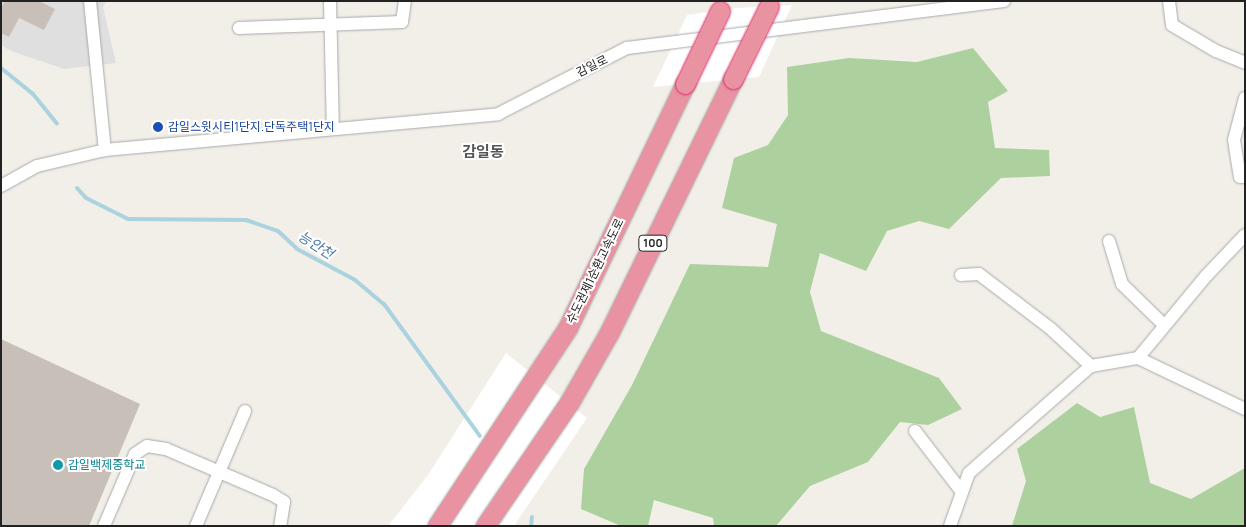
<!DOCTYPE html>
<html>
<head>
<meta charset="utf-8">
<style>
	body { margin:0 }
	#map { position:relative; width:1246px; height:527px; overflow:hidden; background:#f2efe9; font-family:Manrope,"Noto Sans KR",sans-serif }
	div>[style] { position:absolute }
	.residential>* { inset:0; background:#e0dfdf }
	.forest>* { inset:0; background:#add19e }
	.pier>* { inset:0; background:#fff }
	.stream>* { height:4px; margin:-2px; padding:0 2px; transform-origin:2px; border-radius:2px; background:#aad3df }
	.building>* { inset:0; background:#c7bfb8 }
	.roads { filter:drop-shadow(0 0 1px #a9a9a9) drop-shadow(0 0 1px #a9a9a9) }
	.minor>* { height:12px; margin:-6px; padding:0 6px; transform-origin:6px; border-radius:6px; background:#fff }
	.highway>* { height:19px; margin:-9.5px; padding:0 9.5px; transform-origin:9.5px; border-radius:9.5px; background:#e892a2 }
	.bridges { filter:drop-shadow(0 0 1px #dc2a67) drop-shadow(0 0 1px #dc2a67) }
	.highway-bridge>* { height:19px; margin:-9.5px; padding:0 9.5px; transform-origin:9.5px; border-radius:9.5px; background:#e892a2 }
	.dots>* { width:14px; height:14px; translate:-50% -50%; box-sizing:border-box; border:2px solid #fff; border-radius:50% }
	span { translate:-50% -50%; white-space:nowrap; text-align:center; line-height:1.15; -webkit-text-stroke:4px #fff; paint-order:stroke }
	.shield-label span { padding:1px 4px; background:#fff; border:1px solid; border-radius:4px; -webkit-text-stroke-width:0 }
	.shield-label { font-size:11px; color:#222; font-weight:700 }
	.street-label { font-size:12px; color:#222 }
	.transit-label { font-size:12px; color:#164399 }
	.left { translate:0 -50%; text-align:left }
	.culture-label { font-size:12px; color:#0d838f }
	.water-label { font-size:14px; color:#4a7aab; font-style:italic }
	.quarter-label { font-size:15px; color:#555; font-weight:700 }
	.frame { position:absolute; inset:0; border:2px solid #222; pointer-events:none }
</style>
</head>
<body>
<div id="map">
	<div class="residential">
		<div style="clip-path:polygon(1px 1px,106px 1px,103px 7px,116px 63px,64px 69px,11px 51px,1px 45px)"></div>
	</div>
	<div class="forest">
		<div style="clip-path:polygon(973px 48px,1008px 91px,988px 102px,995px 148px,1049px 150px,1050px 176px,1001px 178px,949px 229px,919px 221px,887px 231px,866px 271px,820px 253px,810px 292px,821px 331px,939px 378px,962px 409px,928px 425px,900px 422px,868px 462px,810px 486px,776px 526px,714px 526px,713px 518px,654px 500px,648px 526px,621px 526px,581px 509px,584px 469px,632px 385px,690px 264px,768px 267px,777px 224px,722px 208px,734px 158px,768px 145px,788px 115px,787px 67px,849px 58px,917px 62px)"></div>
		<div style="clip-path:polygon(1077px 403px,1100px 417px,1134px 407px,1150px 483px,1191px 499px,1245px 468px,1245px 526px,1012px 526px,1026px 481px,1017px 449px)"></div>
	</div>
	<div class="pier">
		<div style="clip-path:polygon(792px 5px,759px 77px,653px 87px,687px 15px,736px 8px)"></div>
		<div style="clip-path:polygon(506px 353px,587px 418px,520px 517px,514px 526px,388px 526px,428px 475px)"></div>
	</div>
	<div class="stream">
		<div style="left:1px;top:68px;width:41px;rotate:39.1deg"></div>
		<div style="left:33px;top:94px;width:38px;rotate:51deg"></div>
		<div style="left:77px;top:188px;width:13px;rotate:48deg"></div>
		<div style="left:86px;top:198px;width:47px;rotate:26.6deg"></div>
		<div style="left:128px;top:219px;width:118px;rotate:0.5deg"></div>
		<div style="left:246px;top:220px;width:34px;rotate:19deg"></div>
		<div style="left:278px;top:231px;width:26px;rotate:43deg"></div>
		<div style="left:297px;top:249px;width:66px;rotate:28.1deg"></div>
		<div style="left:355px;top:280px;width:38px;rotate:40deg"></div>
		<div style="left:384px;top:304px;width:163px;rotate:54deg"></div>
		<div style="left:531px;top:526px;width:9px;rotate:-84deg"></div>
	</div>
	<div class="building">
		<div style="clip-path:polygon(5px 1px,39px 1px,55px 9px,44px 30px,19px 18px,9px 37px,1px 33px,1px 8px)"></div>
		<div style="clip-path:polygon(1px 339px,140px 404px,89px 526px,1px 526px)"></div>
	</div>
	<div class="roads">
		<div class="minor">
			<div style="left:90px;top:1px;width:150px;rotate:84.3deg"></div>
			<div style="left:330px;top:1px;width:128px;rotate:88.7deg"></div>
			<div style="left:1169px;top:1px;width:24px;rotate:83deg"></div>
			<div style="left:1172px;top:25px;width:51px;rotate:30.6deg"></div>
			<div style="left:1216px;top:51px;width:31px;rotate:22deg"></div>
			<div style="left:239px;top:28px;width:163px;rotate:-2.1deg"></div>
			<div style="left:402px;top:22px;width:21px;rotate:-82deg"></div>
			<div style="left:1245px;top:98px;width:43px;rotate:104.7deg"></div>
			<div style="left:1234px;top:140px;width:37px;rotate:81deg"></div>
			<div style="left:1240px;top:177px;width:5px"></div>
			<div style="left:1px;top:186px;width:41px;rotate:-29.1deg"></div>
			<div style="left:37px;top:166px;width:70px;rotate:-13.2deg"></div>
			<div style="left:105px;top:150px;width:395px;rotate:-5.2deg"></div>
			<div style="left:498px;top:114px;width:145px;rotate:-27.1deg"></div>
			<div style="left:627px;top:48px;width:380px;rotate:-7.1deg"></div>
			<div style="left:1109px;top:241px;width:45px;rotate:73.2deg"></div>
			<div style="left:1122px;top:284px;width:59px;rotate:44.3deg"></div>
			<div style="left:961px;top:275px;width:18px;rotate:-3deg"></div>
			<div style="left:979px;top:274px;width:89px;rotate:37.3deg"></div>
			<div style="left:1050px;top:328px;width:56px;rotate:42.8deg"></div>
			<div style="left:1138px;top:358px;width:108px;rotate:-50.3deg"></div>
			<div style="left:1207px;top:275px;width:55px;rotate:-46.5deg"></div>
			<div style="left:915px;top:431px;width:77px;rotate:52.4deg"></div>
			<div style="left:104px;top:526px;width:78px;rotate:-66.7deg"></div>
			<div style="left:135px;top:454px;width:14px;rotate:-34deg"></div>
			<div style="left:147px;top:446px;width:19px;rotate:9deg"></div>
			<div style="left:166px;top:449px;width:116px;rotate:23.3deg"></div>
			<div style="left:273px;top:495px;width:13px;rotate:32deg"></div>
			<div style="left:284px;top:502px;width:24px;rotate:99deg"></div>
			<div style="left:196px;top:526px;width:125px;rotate:-66.9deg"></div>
			<div style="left:950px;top:526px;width:56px;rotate:-70.3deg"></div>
			<div style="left:969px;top:473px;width:162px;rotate:-41.3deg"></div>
			<div style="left:1091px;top:366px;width:48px;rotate:-9.7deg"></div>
			<div style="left:1138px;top:358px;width:119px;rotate:25.5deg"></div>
		</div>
		<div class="highway">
			<div style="left:437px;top:526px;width:238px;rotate:-56.6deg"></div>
			<div style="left:568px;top:327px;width:270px;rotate:-64.3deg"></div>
			<div style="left:485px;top:526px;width:149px;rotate:-55.7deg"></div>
			<div style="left:569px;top:403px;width:81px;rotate:-60.3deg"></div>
			<div style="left:609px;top:333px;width:283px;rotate:-64deg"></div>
		</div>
	</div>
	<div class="bridges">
		<div class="highway-bridge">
			<div style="left:733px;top:79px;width:81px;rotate:-63.7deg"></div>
			<div style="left:685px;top:84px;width:81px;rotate:-64.4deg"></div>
		</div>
	</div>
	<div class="dots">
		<div style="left:158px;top:127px;background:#1a4fb4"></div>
		<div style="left:58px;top:465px;background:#0f9aa8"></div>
	</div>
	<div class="shield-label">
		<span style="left:653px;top:243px">100</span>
	</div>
	<div class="street-label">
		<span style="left:592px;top:66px;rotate:-26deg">감일로</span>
		<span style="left:595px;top:271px;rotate:-64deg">수도권제1순환고속도로</span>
	</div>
	<div class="transit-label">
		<span class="left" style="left:168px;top:127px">감일스윗시티1단지.단독주택1단지</span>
	</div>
	<div class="culture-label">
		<span class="left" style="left:68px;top:465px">감일백제중학교</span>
	</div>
	<div class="water-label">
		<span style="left:316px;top:245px;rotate:32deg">능안천</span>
	</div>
	<div class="quarter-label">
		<span style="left:483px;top:152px">감일동</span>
	</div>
	<div class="frame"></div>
</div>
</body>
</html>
